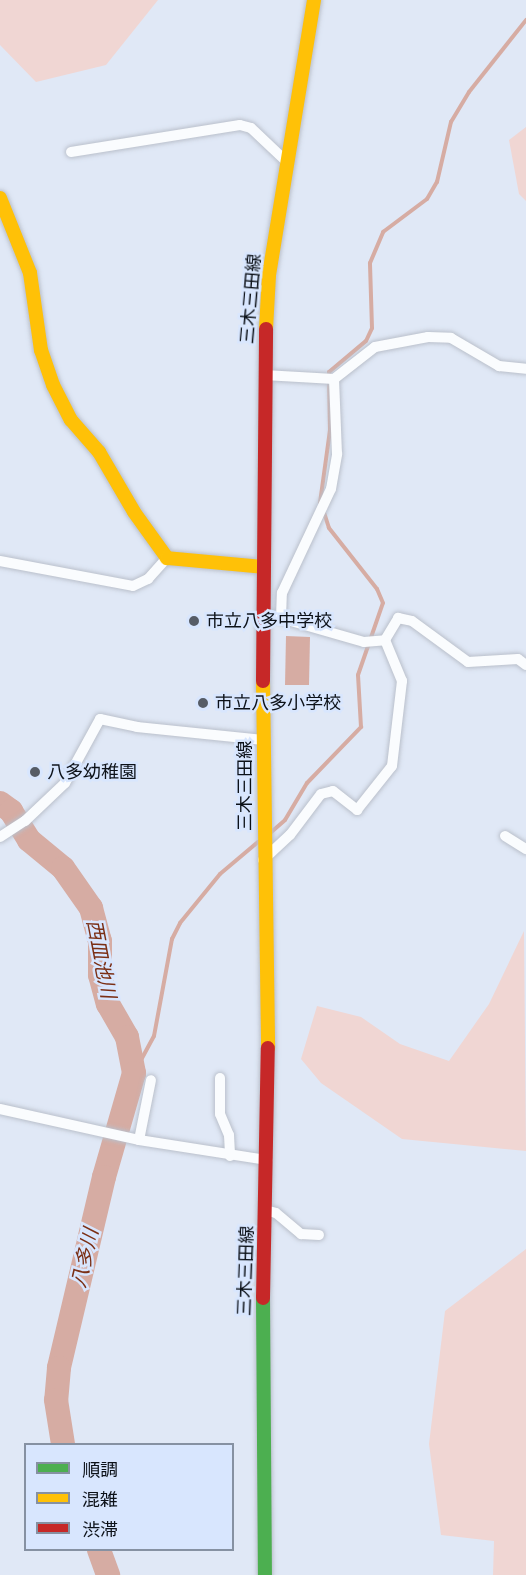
<!DOCTYPE html>
<html>
<head>
<meta charset="utf-8">
<style>
	body { margin:0 }
	#map { position:relative; width:526px; height:1575px; overflow:hidden; background:#e0e8f6; font-family:Arial,"Noto Sans JP",sans-serif }
	div>[style] { position:absolute }
	.green>* { inset:0; background:#f0d6d3 }
	.water>* { inset:0; background:#d6aca3 }
	.stream>* { height:4px; margin:-2px; padding:0 2px; transform-origin:2px; border-radius:2px; background:#d6aca3 }
	.river>* { height:24px; margin:-12px; padding:0 12px; transform-origin:12px; border-radius:12px; background:#d6aca3 }
	.roads { filter:drop-shadow(0 0 2px #bac0cb) drop-shadow(0 0 2px #bac0cb) }
	.street>* { height:10px; margin:-5px; padding:0 5px; transform-origin:5px; border-radius:5px; background:#fafcfe }
	.fast>* { height:14px; margin:-7px; padding:0 7px; transform-origin:7px; border-radius:7px; background:#4caf50 }
	.slow>* { height:14px; margin:-7px; padding:0 7px; transform-origin:7px; border-radius:7px; background:#ffc107 }
	.jam>* { height:14px; margin:-7px; padding:0 7px; transform-origin:7px; border-radius:7px; background:#c62828 }
	.dots>* { width:16px; height:16px; translate:-50% -50%; box-sizing:border-box; border:3px solid #d8e6fe; border-radius:50% }
	span { translate:-50% -50%; white-space:nowrap; text-align:center; line-height:1.15; -webkit-text-stroke:5px #d8e6fe; paint-order:stroke }
	.street-label { font-size:18px; color:#0c1118 }
	.poi-label { font-size:18px; color:#0c1118 }
	.left { translate:0 -50%; text-align:left }
	.water-label { font-size:20px; color:#7b2f15; font-style:italic }
	.legend { position:absolute; left:24px; top:1443px; width:210px; height:108px; box-sizing:border-box; background:#d8e6fe; border:2px solid #8691a2; margin:0; padding:8px 10px; list-style:none; font-size:18px; color:#0c1118 }
	.legend li { display:flex; align-items:center; gap:12px; height:30px }
	.legend b { width:30px; border:2px solid #8691a2 }
</style>
</head>
<body>
<div id="map">
	<div class="green">
		<div style="clip-path:polygon(0 0,158px 0,106px 65px,36px 82px,0 45px)"></div>
		<div style="clip-path:polygon(526px 127px,526px 201px,519px 194px,509px 140px)"></div>
		<div style="clip-path:polygon(524px 931px,526px 1151px,402px 1139px,321px 1083px,301px 1059px,317px 1006px,361px 1017px,400px 1044px,449px 1061px,489px 1004px)"></div>
		<div style="clip-path:polygon(526px 1249px,526px 1575px,493px 1575px,494px 1541px,441px 1535px,429px 1444px,445px 1311px)"></div>
	</div>
	<div class="water">
		<div style="clip-path:polygon(286px 636px,310px 637px,309px 685px,285px 685px)"></div>
	</div>
	<div class="stream">
		<div style="left:320px;top:503px;width:74px;rotate:-82.2deg"></div>
		<div style="left:330px;top:430px;width:58px;rotate:-91deg"></div>
		<div style="left:329px;top:372px;width:48px;rotate:-40deg"></div>
		<div style="left:366px;top:341px;width:14px;rotate:-65deg"></div>
		<div style="left:372px;top:328px;width:65px;rotate:-91.8deg"></div>
		<div style="left:370px;top:263px;width:34px;rotate:-67deg"></div>
		<div style="left:383px;top:232px;width:55px;rotate:-36.9deg"></div>
		<div style="left:427px;top:199px;width:20px;rotate:-60deg"></div>
		<div style="left:437px;top:182px;width:62px;rotate:-76.9deg"></div>
		<div style="left:451px;top:122px;width:35px;rotate:-59deg"></div>
		<div style="left:469px;top:92px;width:92px;rotate:-51.6deg"></div>
		<div style="left:269px;top:834px;width:21px;rotate:-41deg"></div>
		<div style="left:285px;top:820px;width:43px;rotate:-59.3deg"></div>
		<div style="left:307px;top:783px;width:78px;rotate:-46deg"></div>
		<div style="left:361px;top:727px;width:52px;rotate:-93.3deg"></div>
		<div style="left:358px;top:675px;width:76px;rotate:-70.9deg"></div>
		<div style="left:383px;top:603px;width:15px;rotate:-113deg"></div>
		<div style="left:377px;top:589px;width:78px;rotate:-128.2deg"></div>
		<div style="left:329px;top:528px;width:19px;rotate:-108deg"></div>
		<div style="left:134px;top:1073px;width:42px;rotate:-61.6deg"></div>
		<div style="left:154px;top:1036px;width:99px;rotate:-79.5deg"></div>
		<div style="left:172px;top:939px;width:18px;rotate:-63deg"></div>
		<div style="left:180px;top:923px;width:63px;rotate:-50.8deg"></div>
		<div style="left:220px;top:874px;width:50px;rotate:-40.1deg"></div>
	</div>
	<div class="river">
		<div style="left:0;top:803px;width:14px;rotate:36deg"></div>
		<div style="left:11px;top:811px;width:34px;rotate:58deg"></div>
		<div style="left:29px;top:840px;width:44px;rotate:39.5deg"></div>
		<div style="left:63px;top:868px;width:49px;rotate:55deg"></div>
		<div style="left:91px;top:908px;width:34px;rotate:75deg"></div>
		<div style="left:100px;top:941px;width:34px;rotate:90deg"></div>
		<div style="left:100px;top:975px;width:30px;rotate:75deg"></div>
		<div style="left:108px;top:1004px;width:38px;rotate:60deg"></div>
		<div style="left:127px;top:1037px;width:37px;rotate:79deg"></div>
		<div style="left:134px;top:1073px;width:108px;rotate:106.1deg"></div>
		<div style="left:104px;top:1177px;width:196px;rotate:103.3deg"></div>
		<div style="left:59px;top:1368px;width:32px;rotate:95deg"></div>
		<div style="left:56px;top:1400px;width:45px;rotate:81deg"></div>
		<div style="left:99px;top:1550px;width:27px;rotate:70deg"></div>
	</div>
	<div class="roads">
		<div class="street">
			<div style="left:71px;top:152px;width:171px;rotate:-9.1deg"></div>
			<div style="left:240px;top:125px;width:11px;rotate:15deg"></div>
			<div style="left:251px;top:128px;width:50px;rotate:43.4deg"></div>
			<div style="left:264px;top:375px;width:70px;rotate:3.3deg"></div>
			<div style="left:334px;top:379px;width:52px;rotate:-38deg"></div>
			<div style="left:375px;top:347px;width:54px;rotate:-10.7deg"></div>
			<div style="left:428px;top:337px;width:23px;rotate:2deg"></div>
			<div style="left:451px;top:338px;width:56px;rotate:30.3deg"></div>
			<div style="left:499px;top:366px;width:27px;rotate:6deg"></div>
			<div style="left:0;top:561px;width:135px;rotate:10.6deg"></div>
			<div style="left:133px;top:586px;width:17px;rotate:-25deg"></div>
			<div style="left:148px;top:579px;width:28px;rotate:-48deg"></div>
			<div style="left:263px;top:613px;width:105px;rotate:16deg"></div>
			<div style="left:364px;top:642px;width:21px;rotate:-5deg"></div>
			<div style="left:385px;top:640px;width:26px;rotate:-59deg"></div>
			<div style="left:398px;top:618px;width:14px;rotate:12deg"></div>
			<div style="left:412px;top:621px;width:69px;rotate:36.2deg"></div>
			<div style="left:468px;top:662px;width:50px;rotate:-3.4deg"></div>
			<div style="left:518px;top:659px;width:10px;rotate:37deg"></div>
			<div style="left:281px;top:618px;width:25px;rotate:-88deg"></div>
			<div style="left:282px;top:593px;width:115px;rotate:-64.8deg"></div>
			<div style="left:331px;top:489px;width:36px;rotate:-80deg"></div>
			<div style="left:337px;top:454px;width:75px;rotate:-92.3deg"></div>
			<div style="left:505px;top:836px;width:25px;rotate:32deg"></div>
			<div style="left:0;top:837px;width:30px;rotate:-33deg"></div>
			<div style="left:25px;top:821px;width:55px;rotate:-43.5deg"></div>
			<div style="left:65px;top:783px;width:73px;rotate:-61.3deg"></div>
			<div style="left:100px;top:719px;width:38px;rotate:12deg"></div>
			<div style="left:137px;top:727px;width:127px;rotate:5.9deg"></div>
			<div style="left:263px;top:860px;width:37px;rotate:-43deg"></div>
			<div style="left:290px;top:835px;width:51px;rotate:-52.9deg"></div>
			<div style="left:321px;top:794px;width:12px;rotate:-14deg"></div>
			<div style="left:333px;top:791px;width:31px;rotate:38deg"></div>
			<div style="left:357px;top:810px;width:56px;rotate:-51.5deg"></div>
			<div style="left:392px;top:766px;width:86px;rotate:-83.3deg"></div>
			<div style="left:402px;top:681px;width:44px;rotate:-112.5deg"></div>
			<div style="left:220px;top:1078px;width:36px;rotate:90deg"></div>
			<div style="left:220px;top:1114px;width:23px;rotate:67deg"></div>
			<div style="left:229px;top:1135px;width:21px;rotate:87deg"></div>
			<div style="left:0;top:1109px;width:142px;rotate:12.6deg"></div>
			<div style="left:139px;top:1140px;width:130px;rotate:8.9deg"></div>
			<div style="left:139px;top:1140px;width:61px;rotate:-78.7deg"></div>
			<div style="left:265px;top:1210px;width:11px;rotate:15deg"></div>
			<div style="left:276px;top:1213px;width:33px;rotate:40deg"></div>
			<div style="left:301px;top:1234px;width:18px;rotate:3deg"></div>
		</div>
		<div class="fast">
			<div style="left:263px;top:1298px;width:277px;rotate:89.6deg"></div>
		</div>
		<div class="slow">
			<div style="left:0;top:198px;width:81px;rotate:68.2deg"></div>
			<div style="left:30px;top:273px;width:78px;rotate:81.9deg"></div>
			<div style="left:41px;top:350px;width:37px;rotate:71deg"></div>
			<div style="left:53px;top:385px;width:39px;rotate:63deg"></div>
			<div style="left:71px;top:420px;width:43px;rotate:48.8deg"></div>
			<div style="left:99px;top:452px;width:69px;rotate:59.7deg"></div>
			<div style="left:134px;top:512px;width:57px;rotate:54.3deg"></div>
			<div style="left:167px;top:558px;width:97px;rotate:5.3deg"></div>
			<div style="left:266px;top:329px;width:54px;rotate:-86.8deg"></div>
			<div style="left:269px;top:275px;width:279px;rotate:-80.7deg"></div>
			<div style="left:263px;top:681px;width:367px;rotate:89.2deg"></div>
		</div>
		<div class="jam">
			<div style="left:263px;top:681px;width:352px;rotate:-89.5deg"></div>
			<div style="left:263px;top:1298px;width:250px;rotate:-88.9deg"></div>
		</div>
	</div>
	<div class="dots">
		<div style="left:194px;top:621px;background:#565c66"></div>
		<div style="left:203px;top:703px;background:#565c66"></div>
		<div style="left:35px;top:772px;background:#565c66"></div>
	</div>
	<div class="street-label">
		<span style="left:251px;top:299px;rotate:-85deg">三木三田線</span>
		<span style="left:245px;top:786px;rotate:-90deg">三木三田線</span>
		<span style="left:246px;top:1271px;rotate:-88deg">三木三田線</span>
	</div>
	<div class="poi-label">
		<span class="left" style="left:206px;top:621px">市立八多中学校</span>
		<span class="left" style="left:215px;top:703px">市立八多小学校</span>
		<span class="left" style="left:47px;top:772px">八多幼稚園</span>
	</div>
	<div class="water-label">
		<span style="left:101px;top:959px;rotate:79deg">西皿池川</span>
		<span style="left:85px;top:1258px;rotate:-77deg">八多川</span>
	</div>
	<ul class="legend">
	<li><b style="height:8px;background:#4caf50"></b>順調</li>
	<li><b style="height:8px;background:#ffc107"></b>混雑</li>
	<li><b style="height:8px;background:#c62828"></b>渋滞</li>
	</ul>
</div>
</body>
</html>
